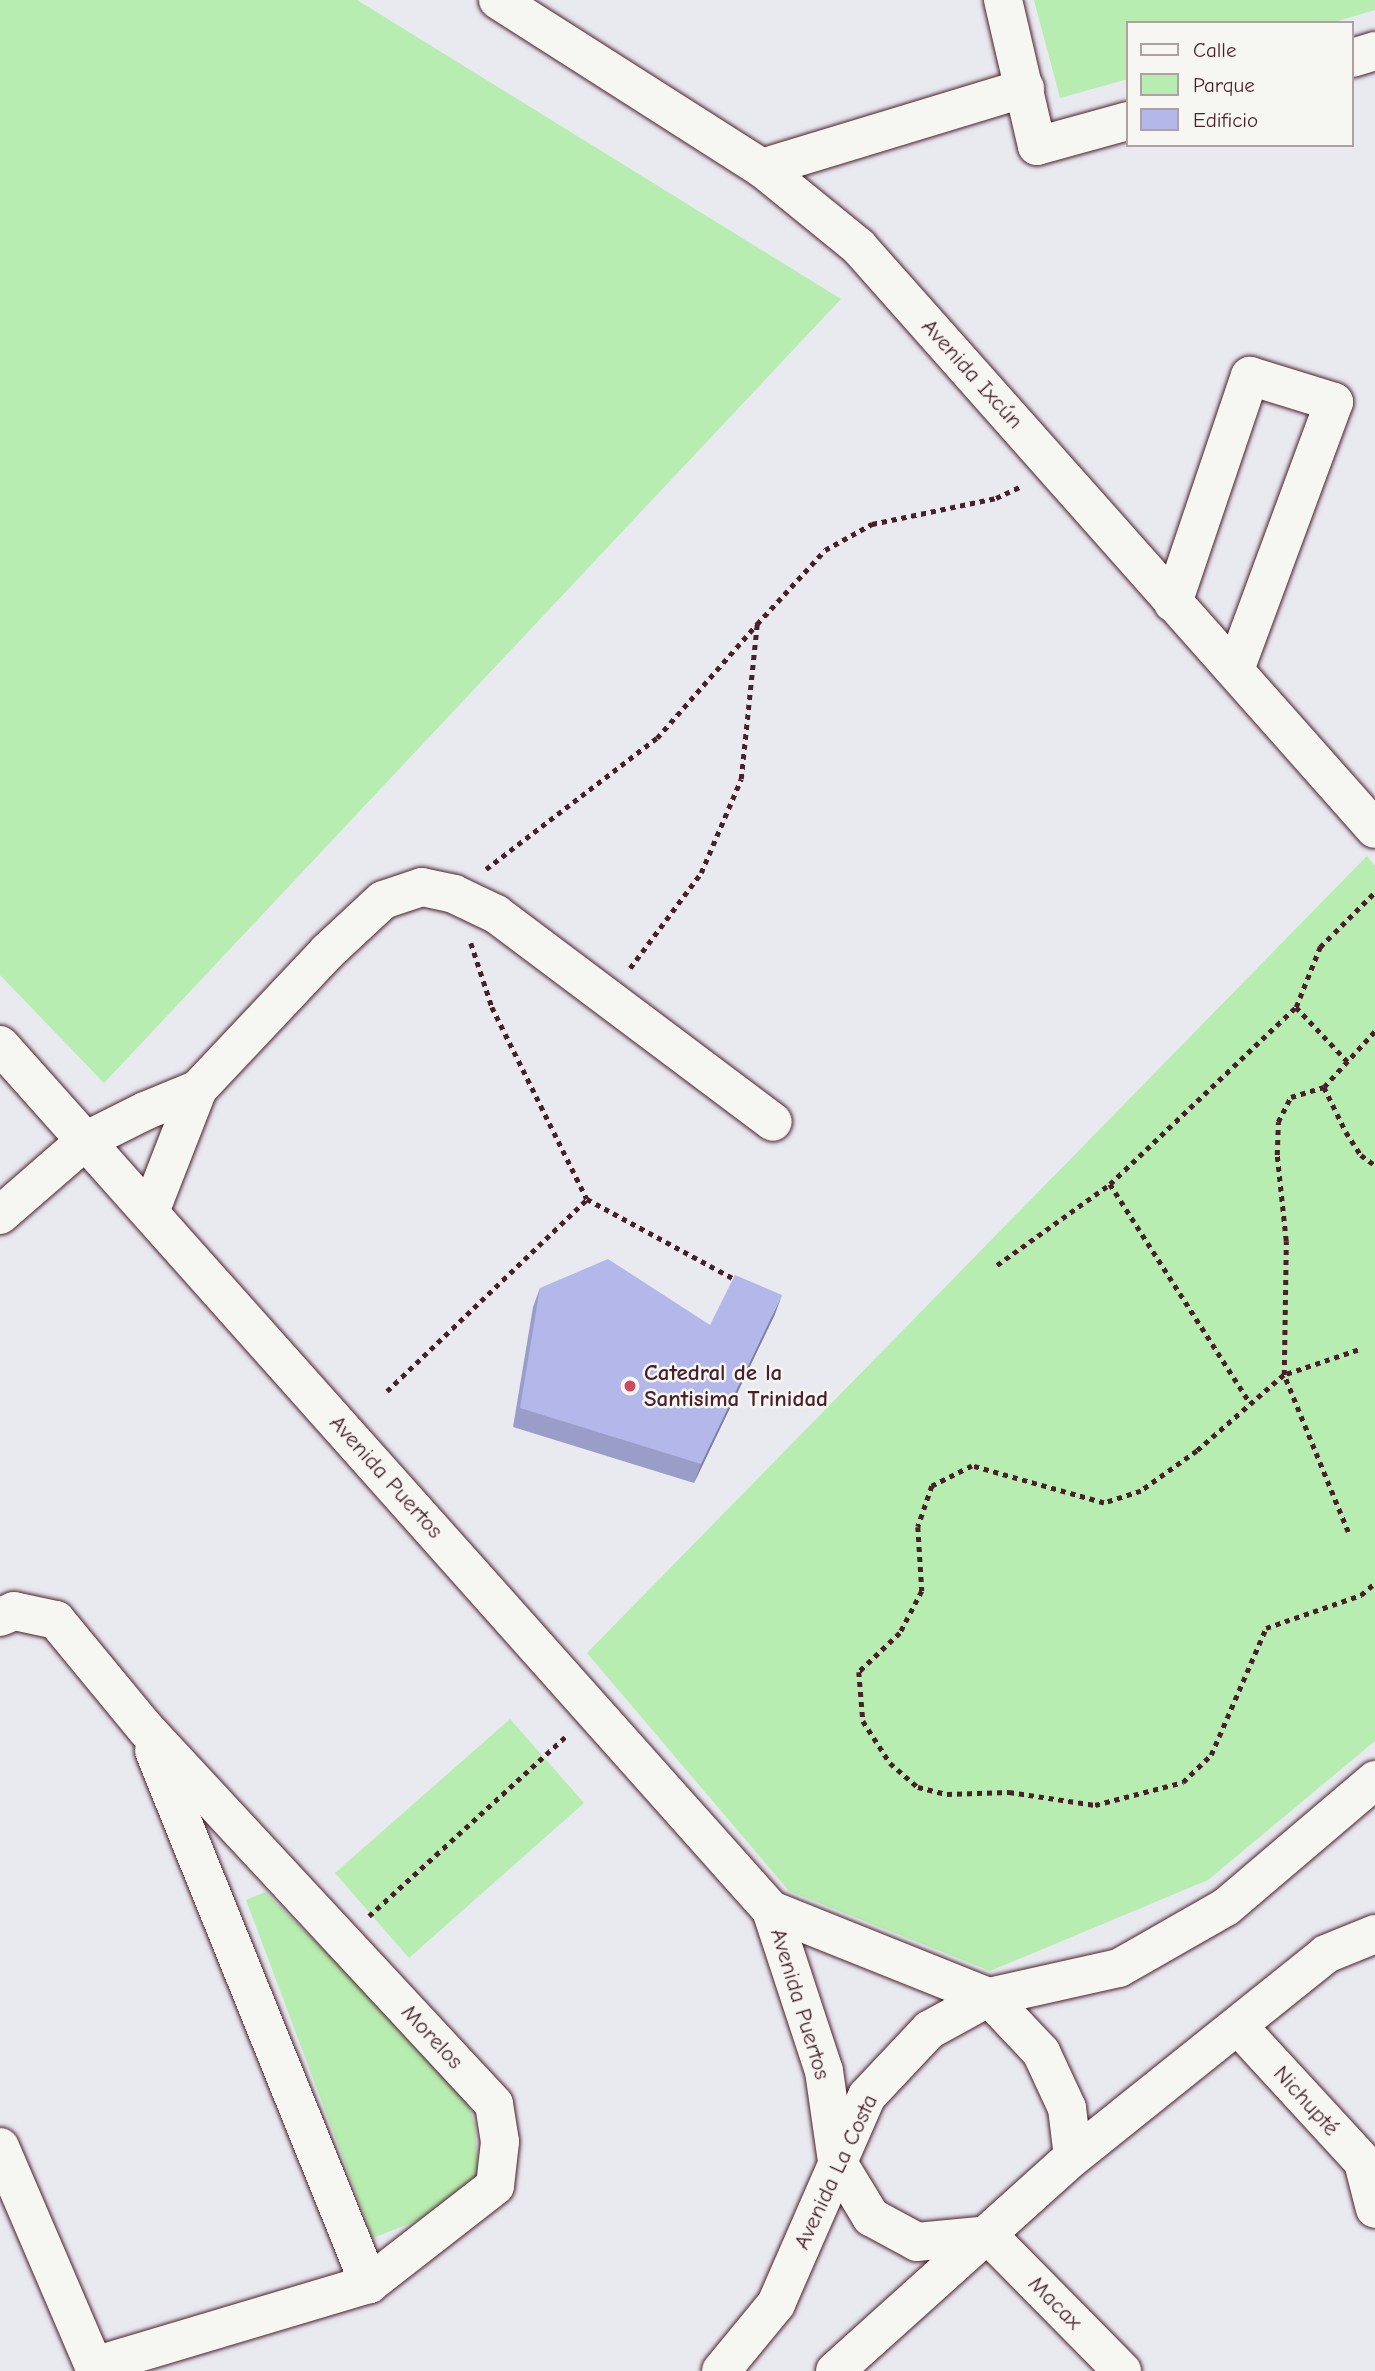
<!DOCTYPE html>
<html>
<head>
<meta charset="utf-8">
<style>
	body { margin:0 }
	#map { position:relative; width:1375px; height:2371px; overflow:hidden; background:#e9e9f0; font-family:"Comic Neue",sans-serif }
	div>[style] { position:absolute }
	.green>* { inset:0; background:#b7edb0 }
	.path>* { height:4.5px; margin-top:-2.25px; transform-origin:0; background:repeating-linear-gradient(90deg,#4a1f2b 0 5px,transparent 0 10px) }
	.roads { filter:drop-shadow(0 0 2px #4a1f2b) drop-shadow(0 0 2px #4a1f2b) }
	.minor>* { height:38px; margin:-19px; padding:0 19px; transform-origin:19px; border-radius:19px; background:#f6f6f2 }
	.major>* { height:38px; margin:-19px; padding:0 19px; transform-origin:19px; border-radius:19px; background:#f6f6f2 }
	.wall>* { inset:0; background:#9a9dc8 }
	.shaded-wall>* { inset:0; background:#7d80a3 }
	.building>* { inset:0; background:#b3b7e9 }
	.dots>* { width:19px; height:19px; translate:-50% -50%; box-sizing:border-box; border:4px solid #f6f6f2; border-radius:50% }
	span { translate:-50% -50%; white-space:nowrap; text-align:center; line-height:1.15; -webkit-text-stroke:5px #f6f6f2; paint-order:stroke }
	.street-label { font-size:23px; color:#4a1f2b }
	.poi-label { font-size:23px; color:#4a1f2b; font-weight:700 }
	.left { translate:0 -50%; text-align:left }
	.legend { position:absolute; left:1126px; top:21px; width:228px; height:126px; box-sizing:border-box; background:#f6f6f2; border:2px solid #b1a0a2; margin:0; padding:9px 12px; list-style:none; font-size:21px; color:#4a1f2b }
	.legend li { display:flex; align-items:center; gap:14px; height:35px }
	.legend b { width:35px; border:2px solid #b1a0a2 }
</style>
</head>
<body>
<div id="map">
	<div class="green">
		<div style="clip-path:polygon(0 0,357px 0,841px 299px,104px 1083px,0 975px)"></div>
		<div style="clip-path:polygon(1034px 0,1375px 0,1375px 10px,1331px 23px,1128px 23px,1128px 79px,1060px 98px)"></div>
		<div style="clip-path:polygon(1367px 856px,1375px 866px,1375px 1741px,1208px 1880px,990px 1971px,789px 1891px,587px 1653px)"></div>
		<div style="clip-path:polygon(510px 1719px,584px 1803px,409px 1958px,335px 1873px)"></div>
		<div style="clip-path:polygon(265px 1892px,461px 2085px,475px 2124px,478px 2176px,421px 2219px,373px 2238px,246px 1900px)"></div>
	</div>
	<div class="path">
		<div style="left:486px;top:869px;width:215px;rotate:-37.5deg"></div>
		<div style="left:657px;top:738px;width:152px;rotate:-48.7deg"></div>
		<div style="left:471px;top:943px;width:67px;rotate:71.8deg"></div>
		<div style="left:492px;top:1007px;width:214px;rotate:63.7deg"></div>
		<div style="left:587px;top:1199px;width:172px;rotate:28.5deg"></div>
		<div style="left:630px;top:968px;width:119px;rotate:-53.2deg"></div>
		<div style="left:701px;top:873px;width:102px;rotate:-66.9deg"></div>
		<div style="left:741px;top:779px;width:156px;rotate:-84.1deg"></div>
		<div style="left:757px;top:624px;width:100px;rotate:-47.4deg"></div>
		<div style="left:825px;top:550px;width:54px;rotate:-29deg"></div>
		<div style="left:872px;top:524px;width:127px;rotate:-11.8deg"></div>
		<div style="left:996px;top:498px;width:26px;rotate:-25deg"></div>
		<div style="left:1296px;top:1007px;width:76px;rotate:46.6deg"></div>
		<div style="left:1324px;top:1087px;width:50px;rotate:63.9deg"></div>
		<div style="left:1346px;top:1132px;width:27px;rotate:57deg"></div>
		<div style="left:1361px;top:1155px;width:17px;rotate:36deg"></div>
		<div style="left:1110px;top:1184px;width:260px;rotate:57.4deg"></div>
		<div style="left:997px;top:1265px;width:139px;rotate:-35.6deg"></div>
		<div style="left:1110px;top:1184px;width:257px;rotate:-43.6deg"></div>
		<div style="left:1296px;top:1007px;width:65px;rotate:-68.2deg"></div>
		<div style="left:1320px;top:947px;width:78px;rotate:-45deg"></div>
		<div style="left:1358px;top:1350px;width:78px;rotate:161.3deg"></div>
		<div style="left:1284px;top:1375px;width:116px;rotate:138.9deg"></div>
		<div style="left:1197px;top:1451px;width:69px;rotate:144.5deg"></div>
		<div style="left:1141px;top:1491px;width:39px;rotate:162deg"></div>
		<div style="left:1104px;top:1503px;width:137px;rotate:-164.3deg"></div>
		<div style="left:972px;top:1466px;width:45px;rotate:153.4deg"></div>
		<div style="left:932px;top:1486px;width:43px;rotate:108.9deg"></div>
		<div style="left:918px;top:1527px;width:64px;rotate:86.4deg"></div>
		<div style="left:922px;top:1591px;width:47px;rotate:117.6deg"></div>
		<div style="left:900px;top:1633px;width:57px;rotate:136.4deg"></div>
		<div style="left:859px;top:1672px;width:49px;rotate:85.3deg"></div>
		<div style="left:863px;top:1721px;width:50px;rotate:57.3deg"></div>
		<div style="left:890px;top:1763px;width:37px;rotate:41deg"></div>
		<div style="left:918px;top:1787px;width:30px;rotate:14deg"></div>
		<div style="left:947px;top:1794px;width:62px;rotate:-1.8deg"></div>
		<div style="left:1009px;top:1792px;width:87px;rotate:8.6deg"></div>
		<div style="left:1095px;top:1805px;width:91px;rotate:-14.6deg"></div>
		<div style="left:1183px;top:1782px;width:39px;rotate:-44deg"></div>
		<div style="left:1211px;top:1755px;width:138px;rotate:-66.6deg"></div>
		<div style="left:1266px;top:1628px;width:101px;rotate:-19.2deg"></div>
		<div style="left:1361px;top:1595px;width:18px;rotate:-41deg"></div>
		<div style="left:387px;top:1391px;width:277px;rotate:-43.8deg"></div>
		<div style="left:1348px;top:1532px;width:170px;rotate:-112.2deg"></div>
		<div style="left:1284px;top:1375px;width:134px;rotate:-89.1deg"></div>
		<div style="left:1286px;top:1241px;width:86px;rotate:-96deg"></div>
		<div style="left:1277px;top:1155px;width:33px;rotate:-88deg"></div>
		<div style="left:1278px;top:1122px;width:28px;rotate:-63deg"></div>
		<div style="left:1291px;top:1097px;width:34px;rotate:-17deg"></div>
		<div style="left:1324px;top:1087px;width:76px;rotate:-47.7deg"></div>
		<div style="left:369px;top:1916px;width:268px;rotate:-42.4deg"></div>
	</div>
	<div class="roads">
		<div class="minor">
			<div style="left:498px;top:0;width:313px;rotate:32.5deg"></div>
			<div style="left:762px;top:168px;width:124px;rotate:39.1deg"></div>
			<div style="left:858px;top:246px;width:779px;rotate:48.43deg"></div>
			<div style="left:1003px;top:0;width:150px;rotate:76.9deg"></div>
			<div style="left:1037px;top:146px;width:94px;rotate:-15.4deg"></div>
			<div style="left:1352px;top:58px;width:24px;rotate:-17deg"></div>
			<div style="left:762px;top:168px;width:275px;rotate:-16.9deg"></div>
			<div style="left:1173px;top:603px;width:240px;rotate:-71.3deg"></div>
			<div style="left:1250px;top:376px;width:88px;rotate:17.2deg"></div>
			<div style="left:1334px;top:402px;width:285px;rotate:110.3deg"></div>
			<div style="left:0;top:1045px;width:1159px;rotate:48.29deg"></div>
			<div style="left:771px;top:1910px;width:169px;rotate:71.8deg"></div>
			<div style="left:824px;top:2071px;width:91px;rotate:81.8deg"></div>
			<div style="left:837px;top:2161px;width:66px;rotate:58.7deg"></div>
			<div style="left:871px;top:2217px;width:52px;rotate:28.5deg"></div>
			<div style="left:917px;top:2242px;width:71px;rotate:-5.6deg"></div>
			<div style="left:988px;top:2235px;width:191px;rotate:45.4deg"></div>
			<div style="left:150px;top:1212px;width:132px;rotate:-68.7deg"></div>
			<div style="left:198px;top:1089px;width:188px;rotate:-46.7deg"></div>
			<div style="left:327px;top:952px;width:76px;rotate:-42.9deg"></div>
			<div style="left:383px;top:900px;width:41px;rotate:-18.4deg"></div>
			<div style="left:422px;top:887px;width:33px;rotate:12deg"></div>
			<div style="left:454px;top:894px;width:47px;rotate:25.5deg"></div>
			<div style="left:496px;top:914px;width:346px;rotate:36.9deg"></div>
			<div style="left:0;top:1215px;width:113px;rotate:-41deg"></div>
			<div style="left:85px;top:1141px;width:67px;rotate:-26.6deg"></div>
			<div style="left:145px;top:1111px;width:57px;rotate:-22.5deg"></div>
			<div style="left:0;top:1617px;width:15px;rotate:-23deg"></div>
			<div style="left:14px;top:1611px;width:43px;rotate:12.1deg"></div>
			<div style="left:56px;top:1620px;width:140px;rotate:50.5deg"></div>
			<div style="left:145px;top:1728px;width:513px;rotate:47.13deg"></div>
			<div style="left:494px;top:2104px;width:38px;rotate:81deg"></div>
			<div style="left:500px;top:2142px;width:44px;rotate:96.5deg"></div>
			<div style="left:495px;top:2186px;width:160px;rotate:142.1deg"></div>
			<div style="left:369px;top:2284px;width:287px;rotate:163.4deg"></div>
			<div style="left:154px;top:1751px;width:575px;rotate:68.03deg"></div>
			<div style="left:771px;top:1910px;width:235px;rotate:21.8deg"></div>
			<div style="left:989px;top:1997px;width:76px;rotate:46.6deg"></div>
			<div style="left:1041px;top:2052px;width:62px;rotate:65.1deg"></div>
			<div style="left:1067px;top:2108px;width:49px;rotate:83deg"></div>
			<div style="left:1238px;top:2026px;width:202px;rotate:47.4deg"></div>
			<div style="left:0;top:2147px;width:244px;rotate:66.8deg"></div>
			<div style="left:1364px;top:2166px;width:44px;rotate:75.7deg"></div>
		</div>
		<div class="major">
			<div style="left:721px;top:2371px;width:87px;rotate:-50.6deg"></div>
			<div style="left:776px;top:2304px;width:227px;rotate:-66.4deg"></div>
			<div style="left:867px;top:2096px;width:91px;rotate:-46.8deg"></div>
			<div style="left:929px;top:2030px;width:68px;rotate:-28.8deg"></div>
			<div style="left:989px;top:1997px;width:133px;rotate:-12.6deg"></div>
			<div style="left:1119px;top:1968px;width:123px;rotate:-29.7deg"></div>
			<div style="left:1226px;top:1907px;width:196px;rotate:-40.4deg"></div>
			<div style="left:835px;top:2371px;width:320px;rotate:-42deg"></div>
			<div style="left:1073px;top:2157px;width:324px;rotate:-38.7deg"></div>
			<div style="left:1326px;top:1954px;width:53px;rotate:-22.2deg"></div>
		</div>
	</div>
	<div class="wall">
		<div style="clip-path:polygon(540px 1288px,710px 1325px,775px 1314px,694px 1483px,513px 1427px,533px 1307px)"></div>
	</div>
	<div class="shaded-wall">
		<div style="clip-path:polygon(782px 1295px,775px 1314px,694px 1483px,701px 1464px)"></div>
	</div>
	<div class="building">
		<div style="clip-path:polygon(608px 1259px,710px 1325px,735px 1275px,782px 1295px,701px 1464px,520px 1408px,540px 1288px)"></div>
	</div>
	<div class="dots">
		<div style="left:630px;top:1386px;background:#d1495b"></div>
	</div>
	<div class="street-label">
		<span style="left:972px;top:374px;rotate:48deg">Avenida Ixcún</span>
		<span style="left:386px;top:1477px;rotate:48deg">Avenida Puertos</span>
		<span style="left:800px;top:2004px;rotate:73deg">Avenida Puertos</span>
		<span style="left:432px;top:2037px;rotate:47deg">Morelos</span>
		<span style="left:1306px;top:2101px;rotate:48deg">Nichupté</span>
		<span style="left:836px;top:2172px;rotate:-65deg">Avenida La Costa</span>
		<span style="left:1055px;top:2303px;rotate:45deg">Macax</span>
	</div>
	<div class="poi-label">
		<span class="left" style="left:644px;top:1386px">Catedral de la<br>Santisima Trinidad</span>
	</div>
	<ul class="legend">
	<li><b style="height:9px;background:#f6f6f2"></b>Calle</li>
	<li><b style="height:19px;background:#b7edb0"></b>Parque</li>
	<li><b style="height:19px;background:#b3b7e9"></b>Edificio</li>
	</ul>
</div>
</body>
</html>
